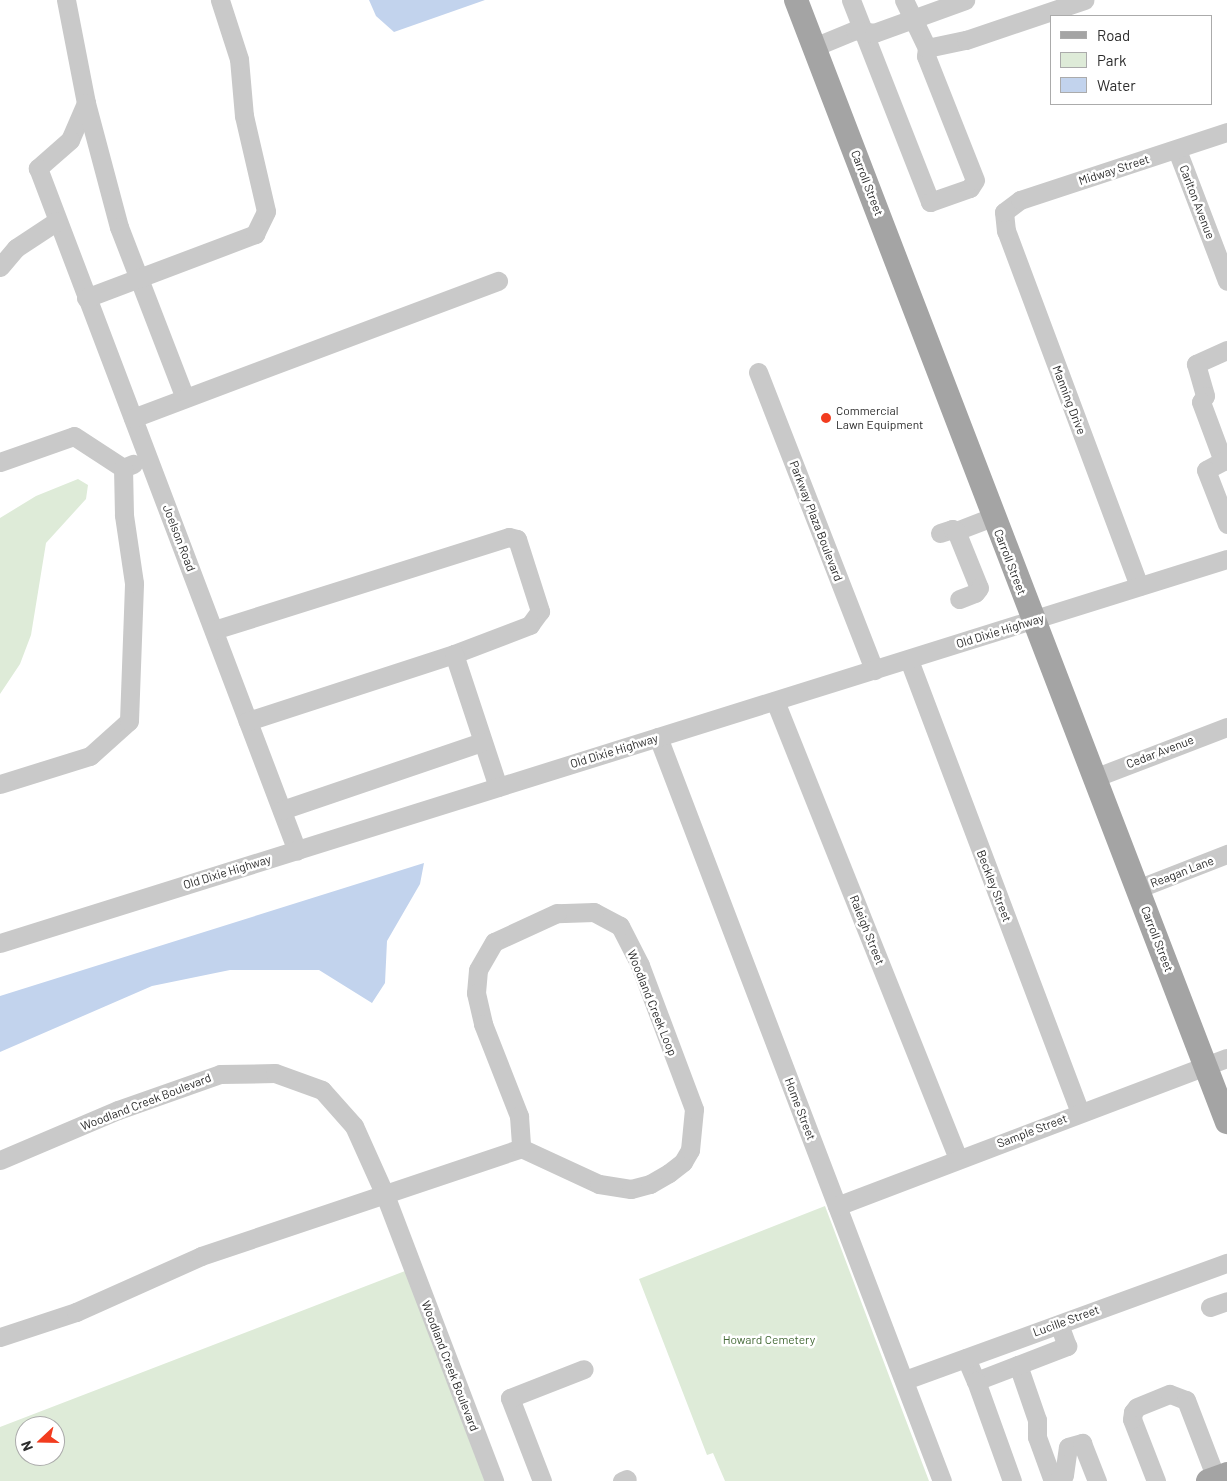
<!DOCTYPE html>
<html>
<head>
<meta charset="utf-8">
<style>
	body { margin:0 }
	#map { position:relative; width:1227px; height:1481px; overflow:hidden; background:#fff; font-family:Barlow,sans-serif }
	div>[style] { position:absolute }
	.green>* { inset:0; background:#deebd8 }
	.water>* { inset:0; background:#c2d3ed }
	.minor>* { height:19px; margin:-9.5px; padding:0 9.5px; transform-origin:9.5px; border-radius:9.5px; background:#c9c9c9 }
	.major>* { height:24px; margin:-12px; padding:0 12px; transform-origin:12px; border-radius:12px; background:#a4a4a4 }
	.dots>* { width:14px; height:14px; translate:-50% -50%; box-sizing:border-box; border:2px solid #fff; border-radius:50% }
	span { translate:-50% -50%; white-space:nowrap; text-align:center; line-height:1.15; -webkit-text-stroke:5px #fff; paint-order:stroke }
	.street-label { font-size:12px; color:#2c2c2c }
	.poi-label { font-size:12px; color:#2c2c2c }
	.left { translate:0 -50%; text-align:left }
	.park-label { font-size:12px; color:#446a37 }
	.legend { position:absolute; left:1050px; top:15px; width:162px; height:90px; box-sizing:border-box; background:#fff; border:1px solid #ababab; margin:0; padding:6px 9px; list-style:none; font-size:15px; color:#2c2c2c }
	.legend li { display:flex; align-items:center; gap:10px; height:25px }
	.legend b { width:25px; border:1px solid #ababab }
	.north { position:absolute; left:15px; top:1416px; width:50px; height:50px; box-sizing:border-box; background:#fff; border:1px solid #ababab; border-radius:50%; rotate:249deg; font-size:14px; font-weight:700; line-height:20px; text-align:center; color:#2c2c2c }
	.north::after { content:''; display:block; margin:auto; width:18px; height:22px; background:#f23c1f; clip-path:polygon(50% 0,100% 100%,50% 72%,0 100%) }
</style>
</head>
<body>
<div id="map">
	<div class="green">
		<div style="clip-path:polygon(78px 479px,88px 485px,86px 499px,46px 543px,31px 635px,20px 664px,0 694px,0 518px,36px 496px)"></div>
		<div style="clip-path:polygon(825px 1206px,891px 1381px,929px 1481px,725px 1481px,713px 1453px,707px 1455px,639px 1279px)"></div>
		<div style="clip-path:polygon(evenodd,405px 1271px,485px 1481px,0 1481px,0 1427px,405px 1271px,25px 1426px,55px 1426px,55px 1456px,25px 1456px,25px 1426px)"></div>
	</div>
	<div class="water">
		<div style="clip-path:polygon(369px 0,485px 0,394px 32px,376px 16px)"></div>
		<div style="clip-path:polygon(424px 863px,420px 884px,387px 941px,385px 983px,372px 1003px,319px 970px,230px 970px,152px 986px,0 1052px,0 996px)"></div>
	</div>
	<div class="minor">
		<div style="left:66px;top:0;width:105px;rotate:79deg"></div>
		<div style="left:86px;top:103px;width:40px;rotate:113.4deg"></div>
		<div style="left:70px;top:140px;width:43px;rotate:138.8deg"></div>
		<div style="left:38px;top:168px;width:730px;rotate:69.23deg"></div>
		<div style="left:851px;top:0;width:217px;rotate:68.6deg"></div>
		<div style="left:930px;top:202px;width:42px;rotate:-19.3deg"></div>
		<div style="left:970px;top:188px;width:9px;rotate:-58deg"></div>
		<div style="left:975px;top:180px;width:133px;rotate:-111.6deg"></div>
		<div style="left:926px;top:56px;width:8px;rotate:-83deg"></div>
		<div style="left:927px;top:48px;width:53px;rotate:-115.6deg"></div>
		<div style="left:814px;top:47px;width:44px;rotate:-22.5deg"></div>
		<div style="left:855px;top:30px;width:19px;rotate:9deg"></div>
		<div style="left:874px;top:33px;width:97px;rotate:-19.9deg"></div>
		<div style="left:927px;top:48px;width:40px;rotate:-12deg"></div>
		<div style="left:966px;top:40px;width:125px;rotate:-18.7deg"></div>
		<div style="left:86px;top:103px;width:128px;rotate:75.1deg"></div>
		<div style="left:119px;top:227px;width:183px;rotate:68.9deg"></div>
		<div style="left:1177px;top:150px;width:140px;rotate:69.1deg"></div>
		<div style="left:0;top:267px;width:25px;rotate:-50deg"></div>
		<div style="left:16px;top:248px;width:49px;rotate:-33.4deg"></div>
		<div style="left:86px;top:298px;width:181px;rotate:-20.7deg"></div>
		<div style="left:255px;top:234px;width:25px;rotate:-64deg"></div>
		<div style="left:266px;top:211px;width:98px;rotate:-103deg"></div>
		<div style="left:244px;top:116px;width:57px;rotate:-95deg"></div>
		<div style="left:239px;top:59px;width:62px;rotate:-107.9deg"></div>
		<div style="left:1227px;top:350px;width:34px;rotate:156deg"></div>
		<div style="left:1196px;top:364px;width:33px;rotate:74deg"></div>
		<div style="left:1205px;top:396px;width:7px;rotate:124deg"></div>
		<div style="left:1201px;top:402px;width:63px;rotate:69.6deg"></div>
		<div style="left:1223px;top:461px;width:19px;rotate:152deg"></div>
		<div style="left:1206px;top:470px;width:58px;rotate:68.7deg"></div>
		<div style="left:758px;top:372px;width:320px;rotate:68.7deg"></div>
		<div style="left:133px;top:418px;width:390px;rotate:-20.6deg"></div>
		<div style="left:0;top:462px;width:78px;rotate:-19.4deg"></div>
		<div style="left:74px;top:436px;width:59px;rotate:33.1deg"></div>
		<div style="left:123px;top:468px;width:11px;rotate:-22deg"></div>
		<div style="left:956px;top:531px;width:40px;rotate:-21deg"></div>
		<div style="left:940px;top:533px;width:13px;rotate:-18deg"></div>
		<div style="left:952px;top:529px;width:4px;rotate:27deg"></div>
		<div style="left:956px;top:531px;width:61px;rotate:68deg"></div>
		<div style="left:979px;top:588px;width:6px;rotate:129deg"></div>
		<div style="left:975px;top:593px;width:17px;rotate:159deg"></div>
		<div style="left:1139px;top:586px;width:379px;rotate:-110.5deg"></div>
		<div style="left:1006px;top:231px;width:19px;rotate:-96deg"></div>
		<div style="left:1004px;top:212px;width:20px;rotate:-37deg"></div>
		<div style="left:1020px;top:200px;width:218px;rotate:-18.2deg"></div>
		<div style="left:214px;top:630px;width:309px;rotate:-17.5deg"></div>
		<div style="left:509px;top:537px;width:8px;rotate:14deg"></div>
		<div style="left:517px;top:539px;width:76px;rotate:72.3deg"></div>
		<div style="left:540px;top:611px;width:17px;rotate:126deg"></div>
		<div style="left:530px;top:625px;width:81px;rotate:159.1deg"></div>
		<div style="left:454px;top:654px;width:217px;rotate:162deg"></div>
		<div style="left:454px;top:654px;width:140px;rotate:71.7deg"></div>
		<div style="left:909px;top:660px;width:484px;rotate:69.3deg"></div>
		<div style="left:775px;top:701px;width:493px;rotate:68.2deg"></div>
		<div style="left:658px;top:737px;width:796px;rotate:69.11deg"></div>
		<div style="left:1094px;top:778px;width:142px;rotate:-21deg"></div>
		<div style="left:0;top:784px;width:94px;rotate:-17.3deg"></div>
		<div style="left:90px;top:756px;width:52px;rotate:-41.9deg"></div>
		<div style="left:129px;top:721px;width:138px;rotate:-87.9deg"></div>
		<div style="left:134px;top:583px;width:69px;rotate:-98.4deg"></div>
		<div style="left:124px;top:515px;width:47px;rotate:-91.2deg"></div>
		<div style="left:282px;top:810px;width:211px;rotate:-18.8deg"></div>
		<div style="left:1137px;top:889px;width:97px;rotate:-21.3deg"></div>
		<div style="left:0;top:943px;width:1286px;rotate:-17.38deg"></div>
		<div style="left:0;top:1160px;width:128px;rotate:-23deg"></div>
		<div style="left:118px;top:1110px;width:108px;rotate:-19.4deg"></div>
		<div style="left:220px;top:1074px;width:55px;rotate:-1deg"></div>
		<div style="left:275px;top:1073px;width:50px;rotate:19.9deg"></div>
		<div style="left:322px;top:1090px;width:48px;rotate:48.4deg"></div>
		<div style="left:354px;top:1126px;width:76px;rotate:65.8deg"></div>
		<div style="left:385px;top:1195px;width:306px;rotate:69.1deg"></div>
		<div style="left:837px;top:1206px;width:417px;rotate:-20.8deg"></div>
		<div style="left:1210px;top:1307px;width:18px;rotate:-19deg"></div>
		<div style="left:0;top:1337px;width:80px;rotate:-18.2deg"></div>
		<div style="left:76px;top:1312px;width:137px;rotate:-24.1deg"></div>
		<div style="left:201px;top:1256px;width:338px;rotate:-18.6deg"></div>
		<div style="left:521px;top:1148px;width:86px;rotate:24.8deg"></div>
		<div style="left:599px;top:1184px;width:32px;rotate:9deg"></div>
		<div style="left:631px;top:1189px;width:20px;rotate:-15deg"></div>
		<div style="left:650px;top:1184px;width:22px;rotate:-30deg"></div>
		<div style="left:669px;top:1173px;width:18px;rotate:-38deg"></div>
		<div style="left:683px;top:1162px;width:14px;rotate:-60deg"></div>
		<div style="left:690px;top:1150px;width:41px;rotate:-84.4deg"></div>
		<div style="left:694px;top:1109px;width:154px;rotate:-110.6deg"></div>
		<div style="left:640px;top:965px;width:44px;rotate:-117.1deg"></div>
		<div style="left:620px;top:926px;width:30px;rotate:-152deg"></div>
		<div style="left:594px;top:912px;width:37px;rotate:178deg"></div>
		<div style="left:557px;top:913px;width:69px;rotate:155.3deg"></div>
		<div style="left:494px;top:942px;width:32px;rotate:120deg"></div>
		<div style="left:478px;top:970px;width:23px;rotate:95deg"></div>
		<div style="left:476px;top:993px;width:32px;rotate:77deg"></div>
		<div style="left:483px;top:1024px;width:99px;rotate:68.6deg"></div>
		<div style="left:519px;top:1116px;width:32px;rotate:86deg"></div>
		<div style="left:966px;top:1358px;width:25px;rotate:67deg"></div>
		<div style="left:976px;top:1381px;width:45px;rotate:-20.9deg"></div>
		<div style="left:1018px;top:1365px;width:58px;rotate:70.9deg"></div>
		<div style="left:1037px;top:1420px;width:17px;rotate:90deg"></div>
		<div style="left:1037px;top:1437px;width:47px;rotate:70deg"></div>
		<div style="left:1018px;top:1365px;width:53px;rotate:-21.2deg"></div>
		<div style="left:1067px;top:1346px;width:23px;rotate:-110deg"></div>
		<div style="left:905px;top:1380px;width:343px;rotate:-20deg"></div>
		<div style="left:976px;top:1381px;width:106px;rotate:70.2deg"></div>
		<div style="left:542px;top:1481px;width:89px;rotate:-111.1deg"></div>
		<div style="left:510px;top:1398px;width:79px;rotate:-21.4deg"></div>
		<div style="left:622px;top:1481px;width:5px;rotate:-22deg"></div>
		<div style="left:1058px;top:1481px;width:8px;rotate:-45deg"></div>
		<div style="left:1064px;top:1475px;width:28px;rotate:-82deg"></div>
		<div style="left:1068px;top:1447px;width:15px;rotate:-16deg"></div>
		<div style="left:1082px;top:1443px;width:41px;rotate:68.5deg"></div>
		<div style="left:1156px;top:1481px;width:66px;rotate:-111.2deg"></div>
		<div style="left:1132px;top:1419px;width:7px;rotate:-82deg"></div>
		<div style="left:1133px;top:1412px;width:6px;rotate:-51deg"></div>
		<div style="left:1137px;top:1407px;width:35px;rotate:-22deg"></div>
		<div style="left:1170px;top:1394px;width:17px;rotate:21deg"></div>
		<div style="left:1186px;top:1400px;width:84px;rotate:69deg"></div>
	</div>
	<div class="major">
		<div style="left:796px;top:0;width:1202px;rotate:68.99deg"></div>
		<div style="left:1208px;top:1481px;width:20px;rotate:-20deg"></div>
	</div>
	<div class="dots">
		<div style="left:826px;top:418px;background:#f23c1f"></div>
	</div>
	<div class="street-label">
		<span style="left:1114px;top:170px;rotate:-18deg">Midway Street</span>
		<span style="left:867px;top:183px;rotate:69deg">Carroll Street</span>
		<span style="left:1197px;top:202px;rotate:69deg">Carlton Avenue</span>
		<span style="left:1069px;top:400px;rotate:69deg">Manning Drive</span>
		<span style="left:816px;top:521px;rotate:69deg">Parkway Plaza Boulevard</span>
		<span style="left:179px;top:538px;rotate:69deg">Joelson Road</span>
		<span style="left:1010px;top:562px;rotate:69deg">Carroll Street</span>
		<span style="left:1000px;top:631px;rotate:-17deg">Old Dixie Highway</span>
		<span style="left:614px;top:751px;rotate:-17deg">Old Dixie Highway</span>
		<span style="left:1160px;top:752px;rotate:-21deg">Cedar Avenue</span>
		<span style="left:227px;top:872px;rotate:-17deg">Old Dixie Highway</span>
		<span style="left:1182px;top:872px;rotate:-21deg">Reagan Lane</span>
		<span style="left:994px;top:886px;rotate:69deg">Beckley Street</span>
		<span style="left:867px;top:930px;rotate:68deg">Raleigh Street</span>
		<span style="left:1157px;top:939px;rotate:69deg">Carroll Street</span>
		<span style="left:652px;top:1003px;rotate:68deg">Woodland Creek Loop</span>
		<span style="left:146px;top:1102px;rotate:-21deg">Woodland Creek Boulevard</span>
		<span style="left:800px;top:1109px;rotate:69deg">Home Street</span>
		<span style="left:1032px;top:1131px;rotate:-21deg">Sample Street</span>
		<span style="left:1066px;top:1321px;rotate:-20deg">Lucille Street</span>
		<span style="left:450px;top:1366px;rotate:69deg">Woodland Creek Boulevard</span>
	</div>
	<div class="poi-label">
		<span class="left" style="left:836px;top:418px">Commercial<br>Lawn Equipment</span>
	</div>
	<div class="park-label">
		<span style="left:769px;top:1340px">Howard Cemetery</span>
	</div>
	<ul class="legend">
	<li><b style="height:6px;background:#a4a4a4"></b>Road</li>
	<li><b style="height:14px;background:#deebd8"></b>Park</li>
	<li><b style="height:14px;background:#c2d3ed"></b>Water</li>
	</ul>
	<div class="north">N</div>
</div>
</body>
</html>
